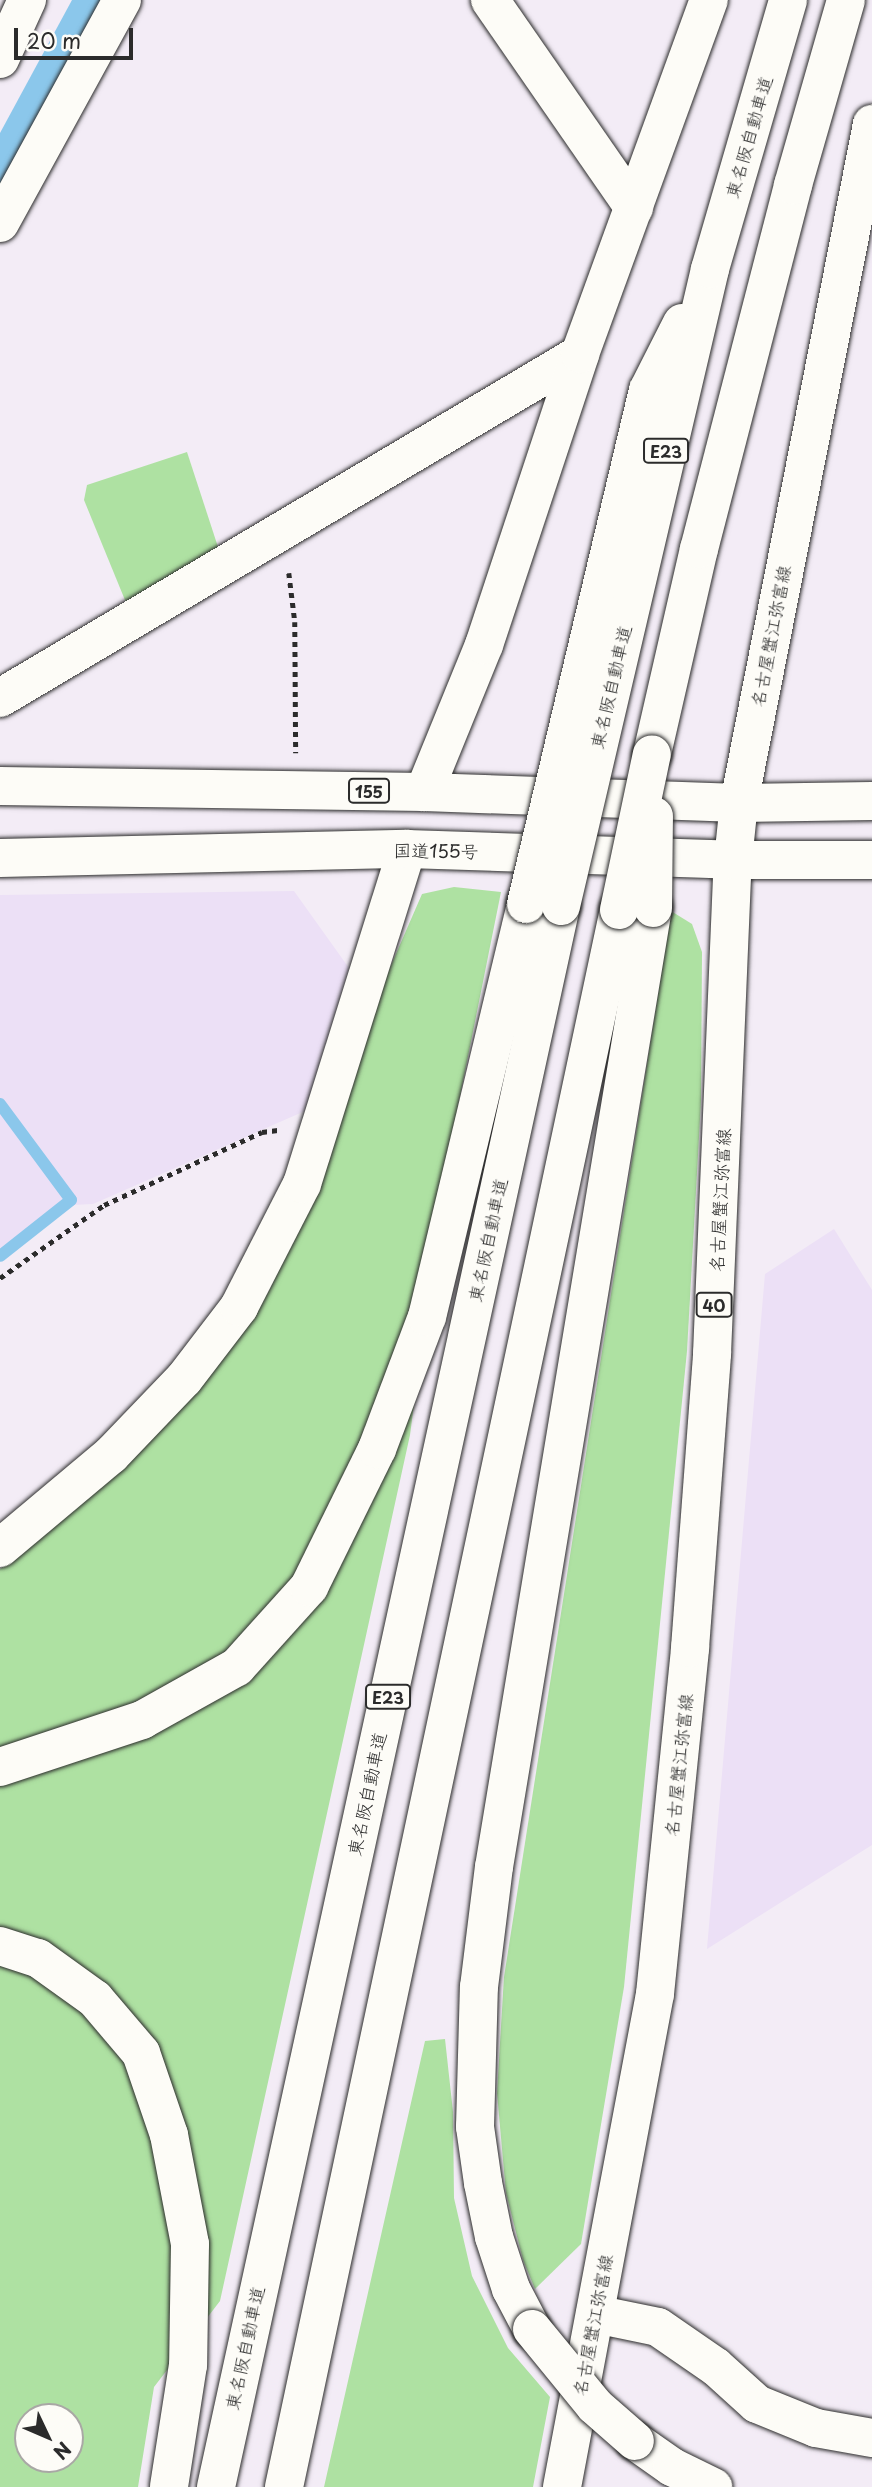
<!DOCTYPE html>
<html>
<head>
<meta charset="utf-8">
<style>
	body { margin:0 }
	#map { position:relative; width:872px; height:2487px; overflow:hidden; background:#f3ecf6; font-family:"Playpen Sans","Klee One",sans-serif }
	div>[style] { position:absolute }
	.built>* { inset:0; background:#ece0f6 }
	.green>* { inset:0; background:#aee1a2 }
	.water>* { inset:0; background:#8bc7eb }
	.stream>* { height:12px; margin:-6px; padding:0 6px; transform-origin:6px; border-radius:6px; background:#8bc7eb }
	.path>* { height:4.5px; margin-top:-2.25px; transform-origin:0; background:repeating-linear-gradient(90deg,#2b2b2b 0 5px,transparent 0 10px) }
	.roads { filter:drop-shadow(0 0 2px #2b2b2b) drop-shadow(0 0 2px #2b2b2b) }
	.minor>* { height:38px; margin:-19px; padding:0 19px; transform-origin:19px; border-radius:19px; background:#fdfcf7 }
	.major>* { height:38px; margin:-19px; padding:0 19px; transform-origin:19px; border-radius:19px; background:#fdfcf7 }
	.highway>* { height:38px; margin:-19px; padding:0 19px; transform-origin:19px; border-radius:19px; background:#fdfcf7 }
	.bridges { filter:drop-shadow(0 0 2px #2b2b2b) drop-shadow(0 0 2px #2b2b2b) }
	.highway-bridge>* { height:38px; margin:-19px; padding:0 19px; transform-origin:19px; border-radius:19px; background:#fdfcf7 }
	span { translate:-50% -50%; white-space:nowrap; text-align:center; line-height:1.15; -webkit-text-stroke:6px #fdfcf7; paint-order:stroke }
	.shield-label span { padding:2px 5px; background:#fdfcf7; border:2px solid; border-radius:5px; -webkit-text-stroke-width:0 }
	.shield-label { font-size:16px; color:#2b2b2b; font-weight:700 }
	.street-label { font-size:18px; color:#2b2b2b }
	.north { position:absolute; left:14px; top:2403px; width:70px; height:70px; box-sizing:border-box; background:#fdfcf7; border:2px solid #a9a8a5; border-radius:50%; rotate:134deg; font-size:19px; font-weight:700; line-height:28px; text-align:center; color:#2b2b2b }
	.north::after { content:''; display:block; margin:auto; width:24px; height:32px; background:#2b2b2b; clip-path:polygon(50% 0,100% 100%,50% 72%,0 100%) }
	.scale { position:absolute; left:14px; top:28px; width:119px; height:32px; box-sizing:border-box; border:4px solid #2b2b2b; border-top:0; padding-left:9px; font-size:21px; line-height:24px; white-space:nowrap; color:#2b2b2b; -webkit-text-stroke:5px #fdfcf7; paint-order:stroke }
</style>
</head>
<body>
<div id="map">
	<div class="built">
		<div style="clip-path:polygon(294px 891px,349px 968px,305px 1111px,93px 1204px,72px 1205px,0 1259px,0 895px)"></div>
		<div style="clip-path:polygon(834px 1229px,872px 1290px,872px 1845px,707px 1949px,765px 1274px)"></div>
	</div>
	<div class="green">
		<div style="clip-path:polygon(187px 452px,218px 547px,127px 605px,84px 500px,87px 485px)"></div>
		<div style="clip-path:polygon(evenodd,454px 887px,501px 892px,443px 1181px,410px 1435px,220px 2301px,154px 2387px,138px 2487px,0 2487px,0 1569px,22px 1553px,239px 1338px,270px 1289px,332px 1133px,382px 986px,422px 894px,454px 887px,28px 2417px,70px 2417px,70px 2459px,28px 2459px,28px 2417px)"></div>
		<div style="clip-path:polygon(671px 911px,692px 924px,702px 952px,701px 1101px,687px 1351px,624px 1987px,581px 2244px,535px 2289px,523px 2260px,506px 2193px,497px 2093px,504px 1977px)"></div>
		<div style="clip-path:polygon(445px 2039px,453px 2112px,454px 2198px,472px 2276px,508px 2348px,550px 2397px,533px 2487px,324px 2487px,425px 2041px)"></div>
	</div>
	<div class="water">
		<div style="clip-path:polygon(72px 0,104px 0,0 190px,0 133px)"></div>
	</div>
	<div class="stream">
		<div style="left:0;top:1104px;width:119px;rotate:53.5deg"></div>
		<div style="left:71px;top:1200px;width:90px;rotate:141.7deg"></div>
	</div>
	<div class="path">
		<div style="left:289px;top:573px;width:49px;rotate:83deg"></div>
		<div style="left:295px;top:622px;width:131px;rotate:89.6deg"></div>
		<div style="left:0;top:1278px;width:127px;rotate:-35.1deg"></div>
		<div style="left:104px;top:1205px;width:174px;rotate:-24.8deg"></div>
		<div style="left:262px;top:1132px;width:16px;rotate:-7deg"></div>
	</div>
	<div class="roads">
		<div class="minor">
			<div style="left:490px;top:0;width:253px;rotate:55.3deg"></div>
			<div style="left:0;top:59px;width:65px;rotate:-65.4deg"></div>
			<div style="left:0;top:223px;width:254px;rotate:-61.3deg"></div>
			<div style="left:0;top:698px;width:674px;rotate:-30.67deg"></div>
			<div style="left:424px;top:792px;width:159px;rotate:-67.8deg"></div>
			<div style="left:484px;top:645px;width:306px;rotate:-71.7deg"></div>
			<div style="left:580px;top:354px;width:377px;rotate:-70deg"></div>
			<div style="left:0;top:1548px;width:145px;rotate:-40deg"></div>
			<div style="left:111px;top:1455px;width:105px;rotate:-46.2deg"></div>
			<div style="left:184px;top:1379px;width:91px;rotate:-52.6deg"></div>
			<div style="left:239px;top:1307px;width:138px;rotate:-62.9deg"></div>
			<div style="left:302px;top:1184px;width:351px;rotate:-72.6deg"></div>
			<div style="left:595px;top:2314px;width:64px;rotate:11.7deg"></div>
			<div style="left:658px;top:2327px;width:70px;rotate:34.6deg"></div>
			<div style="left:716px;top:2367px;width:55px;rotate:42.1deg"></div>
			<div style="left:757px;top:2404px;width:64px;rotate:22.1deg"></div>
			<div style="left:816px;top:2428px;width:57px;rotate:10.1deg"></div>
		</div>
		<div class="major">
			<div style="left:562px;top:2487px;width:502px;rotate:-79.32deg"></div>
			<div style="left:655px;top:1994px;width:348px;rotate:-84.2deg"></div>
			<div style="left:690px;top:1648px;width:295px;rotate:-85.7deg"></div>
			<div style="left:712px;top:1354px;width:494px;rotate:-87.6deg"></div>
			<div style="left:733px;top:860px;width:57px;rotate:-84deg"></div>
			<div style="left:739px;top:803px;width:692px;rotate:-78.92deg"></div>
		</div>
		<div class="highway">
			<div style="left:652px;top:754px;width:210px;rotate:-77.1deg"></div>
			<div style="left:699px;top:549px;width:376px;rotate:-75.5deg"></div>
			<div style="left:793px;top:185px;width:192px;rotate:-74deg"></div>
			<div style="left:0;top:786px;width:424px;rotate:0.8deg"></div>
			<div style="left:424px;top:792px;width:315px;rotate:2deg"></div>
			<div style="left:739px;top:803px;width:133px;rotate:-0.9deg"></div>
			<div style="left:0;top:858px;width:407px;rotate:-1.3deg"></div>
			<div style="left:407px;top:849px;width:326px;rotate:1.9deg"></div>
			<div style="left:733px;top:860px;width:139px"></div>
			<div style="left:0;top:1767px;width:150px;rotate:-18.3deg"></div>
			<div style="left:142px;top:1720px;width:109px;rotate:-29.2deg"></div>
			<div style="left:237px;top:1667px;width:108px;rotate:-48deg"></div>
			<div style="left:309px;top:1587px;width:154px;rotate:-63.8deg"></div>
			<div style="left:377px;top:1449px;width:141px;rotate:-69.3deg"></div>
			<div style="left:427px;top:1317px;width:425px;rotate:-76.5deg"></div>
			<div style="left:0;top:1946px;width:40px;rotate:18deg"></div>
			<div style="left:38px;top:1958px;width:70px;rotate:35.7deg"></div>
			<div style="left:95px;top:1999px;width:71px;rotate:49.6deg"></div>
			<div style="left:141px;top:2053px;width:87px;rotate:71.1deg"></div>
			<div style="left:169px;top:2135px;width:111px;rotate:79.1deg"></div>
			<div style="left:190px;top:2244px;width:121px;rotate:90.9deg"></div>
			<div style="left:188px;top:2365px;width:123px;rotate:98.9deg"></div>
			<div style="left:532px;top:2329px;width:45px;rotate:-117.7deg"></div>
			<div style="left:511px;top:2289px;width:55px;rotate:-108.1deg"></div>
			<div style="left:494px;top:2237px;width:55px;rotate:-101.5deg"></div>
			<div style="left:483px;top:2183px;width:57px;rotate:-98.1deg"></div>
			<div style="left:475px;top:2127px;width:140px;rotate:-88.4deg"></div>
			<div style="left:479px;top:1987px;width:121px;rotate:-82.9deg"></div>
			<div style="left:494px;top:1867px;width:972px;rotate:-80.59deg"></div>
			<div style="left:635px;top:2441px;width:45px;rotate:35.1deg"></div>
			<div style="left:672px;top:2467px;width:46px;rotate:26deg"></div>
			<div style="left:216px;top:2487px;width:1618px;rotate:-77.69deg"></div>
			<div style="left:284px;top:2487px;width:1612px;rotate:-78.01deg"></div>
		</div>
	</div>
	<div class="bridges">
		<div class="highway-bridge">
			<div style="left:526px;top:904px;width:528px;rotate:-76.65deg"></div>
			<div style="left:648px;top:390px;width:75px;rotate:-63.1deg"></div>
			<div style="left:561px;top:906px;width:654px;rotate:-76.83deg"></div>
			<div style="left:710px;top:269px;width:280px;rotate:-73.8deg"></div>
			<div style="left:653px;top:908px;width:92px;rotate:-89.4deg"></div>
			<div style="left:619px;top:910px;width:159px;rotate:-78.1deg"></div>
			<div style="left:532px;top:2329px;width:99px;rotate:50.7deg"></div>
			<div style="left:595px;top:2406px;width:53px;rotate:41.2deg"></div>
		</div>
	</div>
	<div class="shield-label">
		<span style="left:666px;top:451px">E23</span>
		<span style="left:369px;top:791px">155</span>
		<span style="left:714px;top:1305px">40</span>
		<span style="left:388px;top:1697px">E23</span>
	</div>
	<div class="street-label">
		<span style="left:749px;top:137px;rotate:-74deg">東名阪自動車道</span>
		<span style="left:771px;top:636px;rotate:-79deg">名古屋蟹江弥富線</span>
		<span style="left:611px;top:687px;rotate:-77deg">東名阪自動車道</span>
		<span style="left:436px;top:851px;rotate:1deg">国道155号</span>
		<span style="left:720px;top:1200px;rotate:-87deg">名古屋蟹江弥富線</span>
		<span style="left:488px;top:1240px;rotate:-78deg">東名阪自動車道</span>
		<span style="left:679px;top:1765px;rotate:-84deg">名古屋蟹江弥富線</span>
		<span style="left:367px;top:1794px;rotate:-78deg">東名阪自動車道</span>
		<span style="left:593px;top:2325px;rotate:-79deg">名古屋蟹江弥富線</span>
		<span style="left:245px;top:2348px;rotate:-78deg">東名阪自動車道</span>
	</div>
	<div class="north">N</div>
	<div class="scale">20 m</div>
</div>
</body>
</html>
